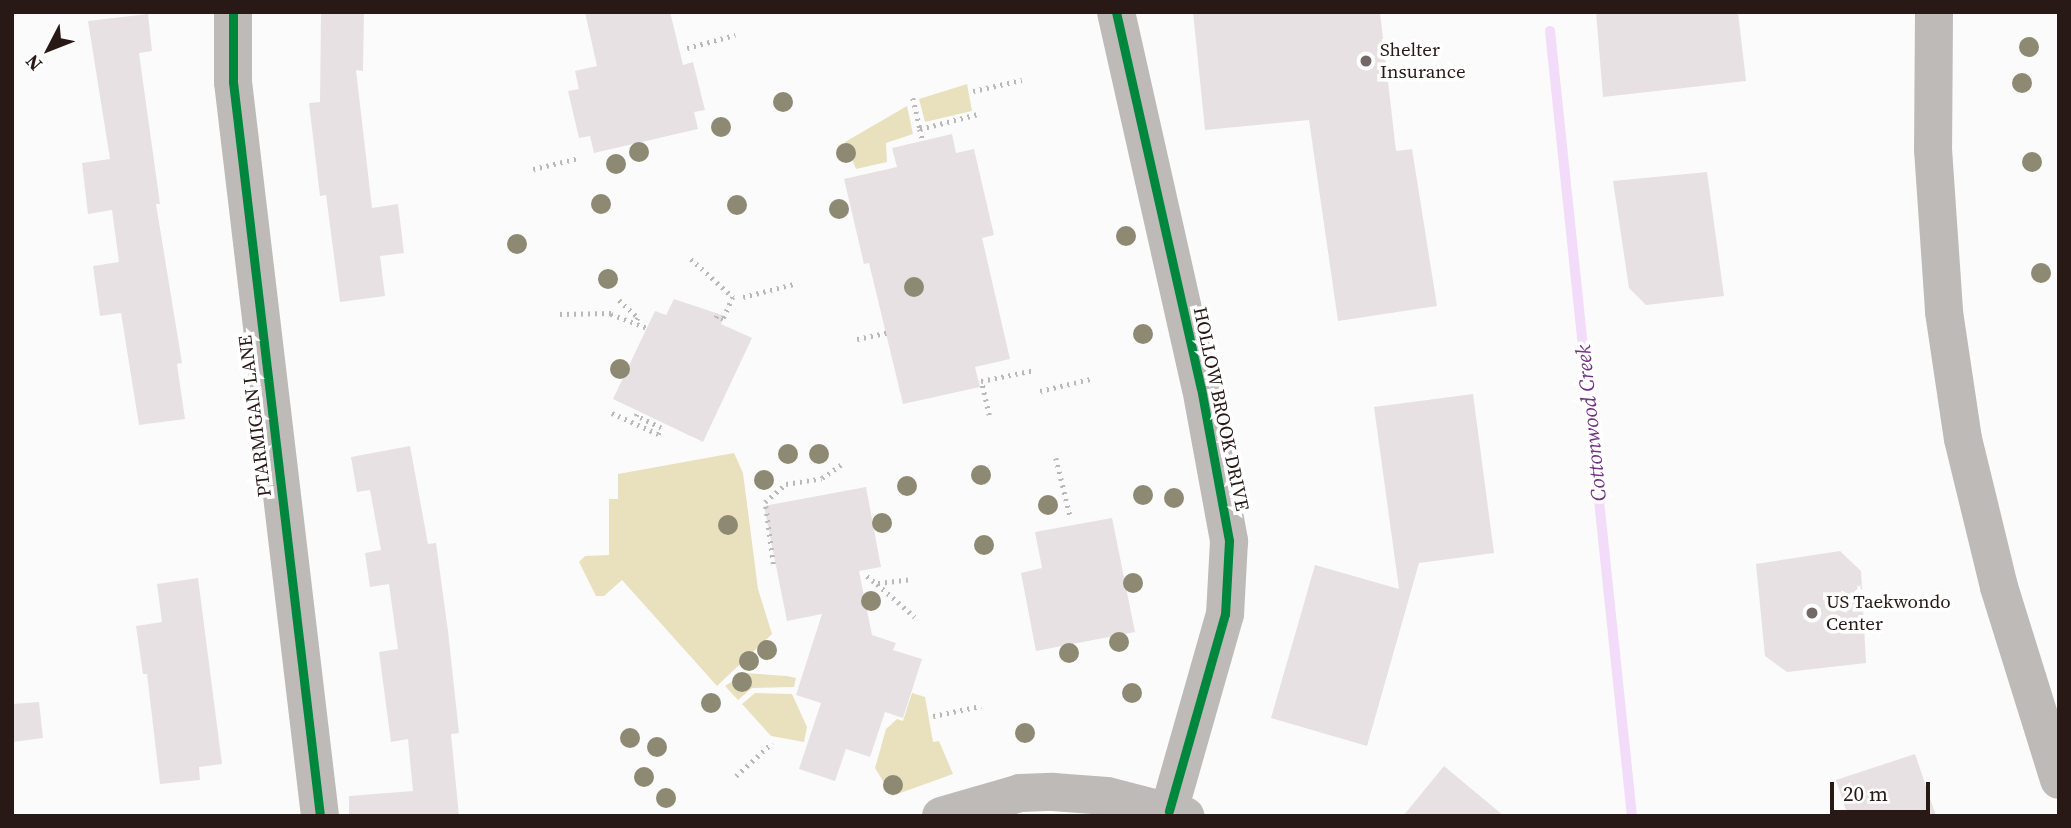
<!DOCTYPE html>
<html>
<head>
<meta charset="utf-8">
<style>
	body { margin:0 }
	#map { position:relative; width:2071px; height:828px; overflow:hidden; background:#fbfbfb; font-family:"Source Serif 4",serif }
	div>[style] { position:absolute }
	.green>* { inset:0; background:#e9e1be }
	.stream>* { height:10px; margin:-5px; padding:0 5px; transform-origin:5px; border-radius:5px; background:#f3dcfa }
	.building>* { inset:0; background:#e8e1e3 }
	.path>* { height:4.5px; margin-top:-2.25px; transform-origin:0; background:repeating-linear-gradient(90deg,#bbb9b7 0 2px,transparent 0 7px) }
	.minor>* { height:38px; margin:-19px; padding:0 19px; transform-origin:19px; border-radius:19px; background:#bdbab7 }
	.trunk>* { height:38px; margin:-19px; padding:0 19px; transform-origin:19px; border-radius:19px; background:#bdbab7 }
	.cycleway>* { height:9px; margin:-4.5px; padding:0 4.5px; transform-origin:4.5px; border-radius:4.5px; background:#00873e }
	.trees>* { width:20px; height:20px; margin:-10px; border-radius:50%; background:#8e8973 }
	.dots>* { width:19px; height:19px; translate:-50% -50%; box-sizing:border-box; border:4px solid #fff; border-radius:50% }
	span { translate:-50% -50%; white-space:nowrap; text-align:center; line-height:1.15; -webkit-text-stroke:7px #fff; paint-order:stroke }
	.poi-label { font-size:19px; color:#281917 }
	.left { translate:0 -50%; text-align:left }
	.street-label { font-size:19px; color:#281917 }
	.water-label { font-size:21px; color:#713283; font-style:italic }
	.frame { position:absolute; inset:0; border:14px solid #281917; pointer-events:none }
	.north { position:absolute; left:14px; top:14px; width:70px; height:70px; -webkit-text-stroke:5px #fff; paint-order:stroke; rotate:228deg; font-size:19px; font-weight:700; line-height:28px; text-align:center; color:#281917 }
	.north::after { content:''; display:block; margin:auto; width:24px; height:32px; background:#281917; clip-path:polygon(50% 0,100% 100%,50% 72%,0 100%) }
	.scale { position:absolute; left:1830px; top:782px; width:100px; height:32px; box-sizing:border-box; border:4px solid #281917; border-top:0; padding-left:9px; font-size:21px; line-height:24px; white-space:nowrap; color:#281917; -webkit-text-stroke:5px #fff; paint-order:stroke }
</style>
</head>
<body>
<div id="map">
	<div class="green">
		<div style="clip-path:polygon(967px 84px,972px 111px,925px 122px,919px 99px)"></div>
		<div style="clip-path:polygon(907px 106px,913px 134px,886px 143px,887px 162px,856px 169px,845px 142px)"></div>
		<div style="clip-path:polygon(734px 453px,743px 473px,758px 589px,772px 634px,717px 686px,622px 580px,604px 596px,596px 596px,579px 562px,585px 556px,609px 555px,609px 499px,618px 499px,618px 474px)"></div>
		<div style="clip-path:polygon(745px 673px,787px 676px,796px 678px,794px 687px,752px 688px,738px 700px,725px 686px)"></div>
		<div style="clip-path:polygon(755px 693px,792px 694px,807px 727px,804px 742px,771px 736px,742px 704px)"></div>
		<div style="clip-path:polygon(912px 693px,925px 697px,933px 742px,939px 741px,953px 774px,892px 796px,875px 768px,886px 729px,897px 719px,903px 721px)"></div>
	</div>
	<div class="stream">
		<div style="left:1550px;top:31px;width:789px;rotate:84.04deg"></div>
	</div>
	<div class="building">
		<div style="clip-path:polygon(321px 12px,364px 12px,363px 71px,356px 70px,372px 208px,398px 204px,404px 253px,380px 256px,385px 296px,340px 302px,326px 195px,320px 196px,309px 103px,320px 102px)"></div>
		<div style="clip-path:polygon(585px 12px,670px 12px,683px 65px,693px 62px,705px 110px,694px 112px,698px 129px,594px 153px,590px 136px,579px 138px,568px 91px,579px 89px,575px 71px,597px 66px)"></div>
		<div style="clip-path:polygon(1193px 12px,1380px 12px,1396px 151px,1412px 149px,1437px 306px,1338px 321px,1309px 120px,1205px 130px)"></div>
		<div style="clip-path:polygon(1596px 12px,1738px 12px,1746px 81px,1603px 97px)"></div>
		<div style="clip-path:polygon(148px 14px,152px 51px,139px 53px,160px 204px,156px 204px,182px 363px,177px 364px,185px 419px,139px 425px,121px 313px,100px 316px,93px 266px,119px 262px,112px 210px,88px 214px,82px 163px,110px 159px,88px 21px)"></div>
		<div style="clip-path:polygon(952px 134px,956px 153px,974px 149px,994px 235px,982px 238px,1010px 359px,975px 367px,980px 387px,903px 404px,869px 263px,864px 264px,844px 179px,897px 167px,892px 148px)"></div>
		<div style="clip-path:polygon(1707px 172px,1724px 296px,1646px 305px,1629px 288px,1613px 181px)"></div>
		<div style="clip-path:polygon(674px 299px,725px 316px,721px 324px,752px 338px,703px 442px,613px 399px,655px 311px,666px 315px)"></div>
		<div style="clip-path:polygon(1473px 394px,1494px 553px,1419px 563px,1367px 746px,1271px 718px,1315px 565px,1399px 589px,1374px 407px)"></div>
		<div style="clip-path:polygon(410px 446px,428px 544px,436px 543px,448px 631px,459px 733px,451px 734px,459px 816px,349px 816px,349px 796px,413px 791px,408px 739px,391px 742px,379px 652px,398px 649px,389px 584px,370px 587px,365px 553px,381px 550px,370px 490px,357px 492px,351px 457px)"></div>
		<div style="clip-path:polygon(866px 487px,881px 567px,859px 571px,872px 635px,896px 643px,893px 650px,922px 659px,903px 718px,885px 712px,870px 757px,846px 749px,835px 781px,799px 769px,821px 703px,796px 695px,822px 614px,787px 621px,764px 506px)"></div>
		<div style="clip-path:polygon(1112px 518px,1135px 632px,1036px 651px,1021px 573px,1042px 568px,1035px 532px)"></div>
		<div style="clip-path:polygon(1840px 551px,1861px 571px,1866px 663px,1787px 672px,1765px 656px,1756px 564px)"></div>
		<div style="clip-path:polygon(198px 578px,222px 764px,199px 767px,200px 780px,160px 784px,147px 674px,143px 674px,136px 626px,162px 622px,157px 584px)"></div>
		<div style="clip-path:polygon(39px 702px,43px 738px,12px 742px,12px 704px)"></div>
		<div style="clip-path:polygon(1915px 754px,1936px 816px,1848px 816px,1836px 780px)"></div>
		<div style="clip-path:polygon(1444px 766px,1504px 816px,1403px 816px)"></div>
	</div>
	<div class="path">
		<div style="left:687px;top:48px;width:50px;rotate:-15.2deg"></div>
		<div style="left:973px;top:91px;width:50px;rotate:-12.7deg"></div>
		<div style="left:913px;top:98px;width:32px;rotate:77deg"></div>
		<div style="left:920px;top:129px;width:60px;rotate:-14.5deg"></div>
		<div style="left:920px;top:129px;width:12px;rotate:76deg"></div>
		<div style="left:533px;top:169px;width:47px;rotate:-13.4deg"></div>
		<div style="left:691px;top:259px;width:57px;rotate:42.1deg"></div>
		<div style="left:733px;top:297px;width:24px;rotate:114deg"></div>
		<div style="left:723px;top:319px;width:7px;rotate:-153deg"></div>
		<div style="left:717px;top:316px;width:5px;rotate:112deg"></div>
		<div style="left:743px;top:297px;width:53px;rotate:-14.3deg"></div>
		<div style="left:619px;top:300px;width:26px;rotate:43deg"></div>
		<div style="left:638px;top:318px;width:4px;rotate:117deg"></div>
		<div style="left:560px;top:314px;width:51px;rotate:-1.1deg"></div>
		<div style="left:611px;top:314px;width:39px;rotate:21deg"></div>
		<div style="left:857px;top:339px;width:30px;rotate:-12deg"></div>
		<div style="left:1040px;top:391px;width:51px;rotate:-13.5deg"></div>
		<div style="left:612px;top:413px;width:51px;rotate:24.5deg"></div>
		<div style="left:658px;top:434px;width:7px;rotate:-63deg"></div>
		<div style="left:661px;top:428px;width:28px;rotate:-154deg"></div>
		<div style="left:636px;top:416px;width:5px;rotate:-68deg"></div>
		<div style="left:989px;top:415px;width:35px;rotate:-103deg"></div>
		<div style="left:981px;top:381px;width:55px;rotate:-11.5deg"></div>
		<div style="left:1056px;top:458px;width:59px;rotate:76.2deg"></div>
		<div style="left:773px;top:564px;width:63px;rotate:-97.4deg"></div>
		<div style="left:765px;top:502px;width:28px;rotate:-41deg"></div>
		<div style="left:786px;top:484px;width:36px;rotate:-9deg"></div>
		<div style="left:822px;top:478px;width:24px;rotate:-35deg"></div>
		<div style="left:867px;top:576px;width:13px;rotate:39deg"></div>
		<div style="left:908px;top:580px;width:31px;rotate:173deg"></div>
		<div style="left:877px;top:584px;width:50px;rotate:41deg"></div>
		<div style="left:933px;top:716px;width:49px;rotate:-11.8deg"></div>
		<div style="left:736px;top:776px;width:49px;rotate:-42.5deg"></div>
	</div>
	<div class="minor">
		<div style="left:233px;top:12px;width:70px;rotate:90deg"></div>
		<div style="left:233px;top:82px;width:739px;rotate:83.24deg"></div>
		<div style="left:1116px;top:12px;width:385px;rotate:77.3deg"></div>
		<div style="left:1201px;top:388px;width:156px;rotate:79.6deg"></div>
		<div style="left:1229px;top:541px;width:73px;rotate:93.1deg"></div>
		<div style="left:1225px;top:614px;width:205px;rotate:105.9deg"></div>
		<div style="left:941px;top:816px;width:82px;rotate:-16.2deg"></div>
		<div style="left:1020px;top:793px;width:33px;rotate:-2deg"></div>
		<div style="left:1053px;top:792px;width:54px;rotate:4.2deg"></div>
		<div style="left:1107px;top:796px;width:81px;rotate:14.4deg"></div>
	</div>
	<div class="trunk">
		<div style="left:1934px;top:12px;width:137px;rotate:90.4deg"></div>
		<div style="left:1933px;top:149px;width:163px;rotate:86.1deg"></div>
		<div style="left:1944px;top:312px;width:128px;rotate:81.5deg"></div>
		<div style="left:1963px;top:439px;width:152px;rotate:76.3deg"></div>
		<div style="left:1999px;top:587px;width:202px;rotate:72.7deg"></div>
	</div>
	<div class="cycleway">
		<div style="left:233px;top:12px;width:70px;rotate:90deg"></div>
		<div style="left:233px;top:82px;width:739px;rotate:83.24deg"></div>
		<div style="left:1116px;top:12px;width:385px;rotate:77.3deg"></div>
		<div style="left:1201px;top:388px;width:156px;rotate:79.6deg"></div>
		<div style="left:1229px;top:541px;width:73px;rotate:93.1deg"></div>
		<div style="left:1225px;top:614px;width:205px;rotate:105.9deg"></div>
	</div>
	<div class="trees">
		<div style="left:2029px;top:47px"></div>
		<div style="left:2022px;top:83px"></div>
		<div style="left:783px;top:102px"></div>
		<div style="left:721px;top:127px"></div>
		<div style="left:639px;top:152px"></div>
		<div style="left:846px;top:153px"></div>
		<div style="left:2032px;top:162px"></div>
		<div style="left:616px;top:164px"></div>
		<div style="left:601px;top:204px"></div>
		<div style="left:737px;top:205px"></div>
		<div style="left:839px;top:209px"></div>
		<div style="left:1126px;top:236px"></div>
		<div style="left:517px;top:244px"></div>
		<div style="left:2041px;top:273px"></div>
		<div style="left:608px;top:279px"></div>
		<div style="left:914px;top:287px"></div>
		<div style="left:1143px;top:334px"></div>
		<div style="left:620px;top:369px"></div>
		<div style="left:788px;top:454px"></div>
		<div style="left:819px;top:454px"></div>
		<div style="left:981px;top:475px"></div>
		<div style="left:764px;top:480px"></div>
		<div style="left:907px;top:486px"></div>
		<div style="left:1143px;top:495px"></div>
		<div style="left:1174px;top:498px"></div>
		<div style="left:1048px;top:505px"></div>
		<div style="left:882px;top:523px"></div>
		<div style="left:728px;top:525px"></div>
		<div style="left:984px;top:545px"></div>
		<div style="left:1133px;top:583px"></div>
		<div style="left:871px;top:601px"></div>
		<div style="left:1119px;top:642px"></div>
		<div style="left:767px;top:650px"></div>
		<div style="left:1069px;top:653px"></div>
		<div style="left:749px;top:661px"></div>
		<div style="left:742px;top:682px"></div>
		<div style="left:1132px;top:693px"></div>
		<div style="left:711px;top:703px"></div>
		<div style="left:1025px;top:733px"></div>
		<div style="left:630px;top:738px"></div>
		<div style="left:657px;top:747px"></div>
		<div style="left:644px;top:777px"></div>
		<div style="left:893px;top:785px"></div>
		<div style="left:666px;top:798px"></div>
	</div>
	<div class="dots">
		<div style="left:1366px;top:61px;background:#726867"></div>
		<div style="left:1812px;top:613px;background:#726867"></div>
	</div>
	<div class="poi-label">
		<span class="left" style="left:1380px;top:61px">Shelter<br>Insurance</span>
		<span class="left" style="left:1826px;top:613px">US Taekwondo<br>Center</span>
	</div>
	<div class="street-label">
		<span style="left:1221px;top:409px;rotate:78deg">HOLLOW BROOK DRIVE</span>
		<span style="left:255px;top:416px;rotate:-97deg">PTARMIGAN LANE</span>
	</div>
	<div class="water-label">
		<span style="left:1591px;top:423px;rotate:-96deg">Cottonwood Creek</span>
	</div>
	<div class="frame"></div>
	<div class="north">N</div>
	<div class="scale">20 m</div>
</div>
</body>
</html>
